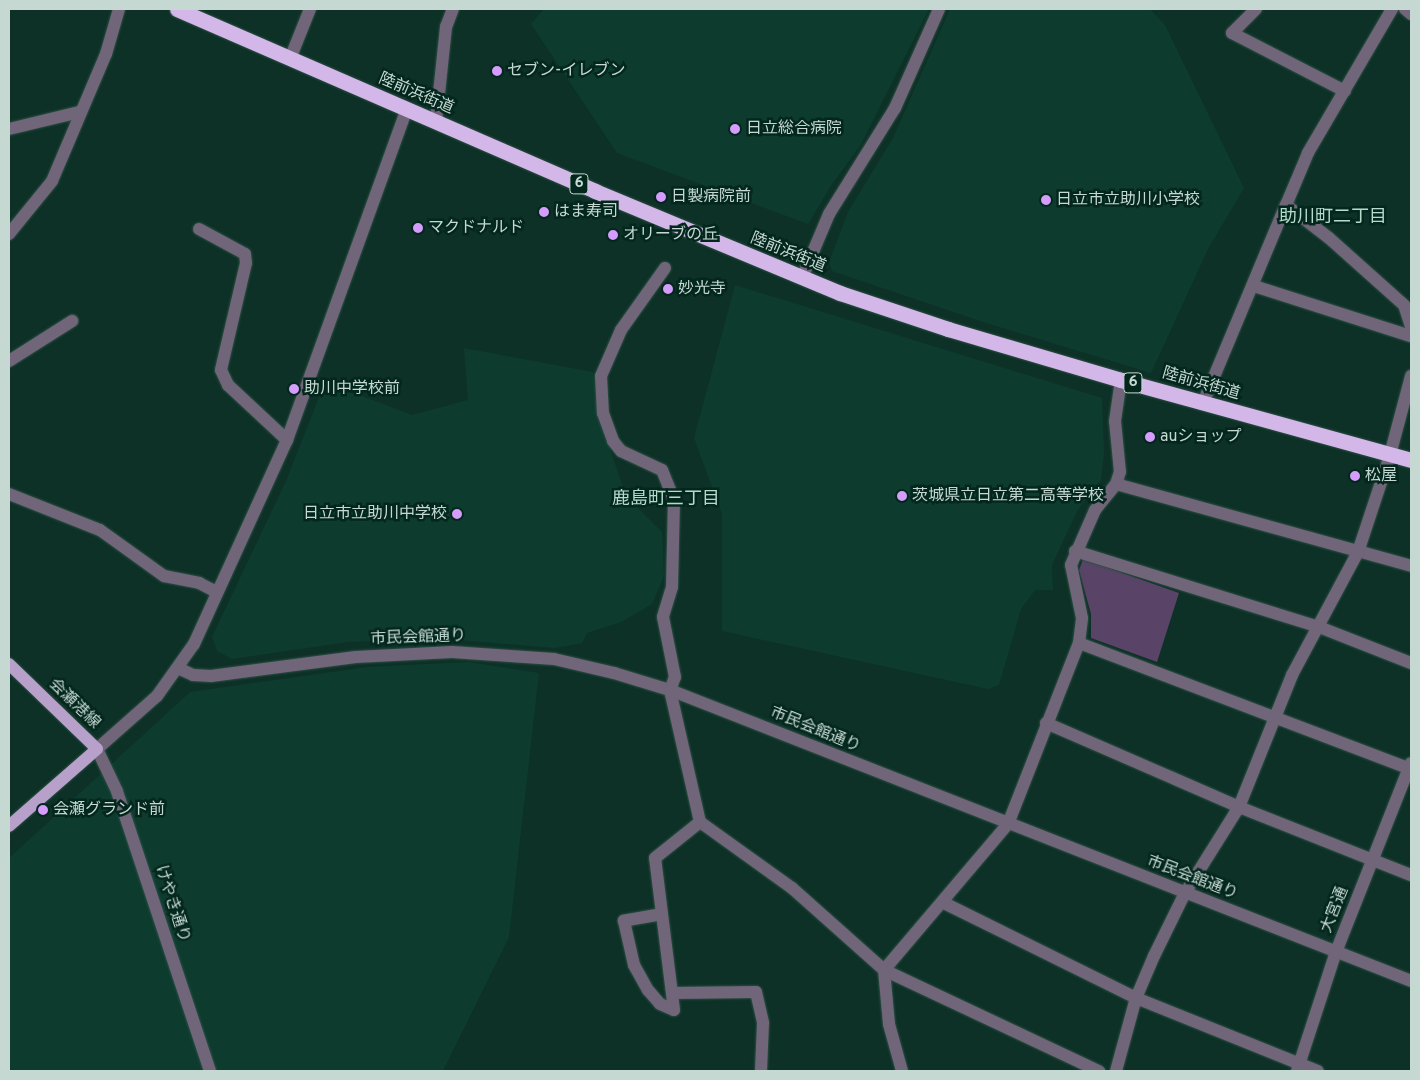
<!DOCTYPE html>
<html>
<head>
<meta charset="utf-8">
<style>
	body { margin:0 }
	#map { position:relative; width:1420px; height:1080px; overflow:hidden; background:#0d3126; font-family:Overpass,"Noto Sans JP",sans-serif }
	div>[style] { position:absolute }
	.built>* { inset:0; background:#0d3c2f }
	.green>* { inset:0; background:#594467 }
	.roads { filter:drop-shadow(0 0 1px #2e4f45) drop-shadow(0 0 1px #2e4f45) }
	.minor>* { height:12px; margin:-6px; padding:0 6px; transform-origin:6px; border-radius:6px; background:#706579 }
	.major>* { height:12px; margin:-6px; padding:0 6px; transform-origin:6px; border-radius:6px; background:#b7a0c9 }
	.highway>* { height:15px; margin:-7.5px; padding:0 7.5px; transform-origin:7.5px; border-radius:7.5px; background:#d3b7e9 }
	.dots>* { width:14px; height:14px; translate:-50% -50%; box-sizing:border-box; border:2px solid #03271d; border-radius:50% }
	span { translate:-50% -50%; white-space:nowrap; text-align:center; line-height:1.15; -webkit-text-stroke:5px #03271d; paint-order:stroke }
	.shield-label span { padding:1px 4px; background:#03271d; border:1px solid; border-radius:4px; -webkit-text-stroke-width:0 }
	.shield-label { font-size:15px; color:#c5d8d1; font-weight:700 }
	.poi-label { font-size:16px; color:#c5d8d1 }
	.left { translate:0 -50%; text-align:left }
	.right { translate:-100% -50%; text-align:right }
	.street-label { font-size:16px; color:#c5d8d1 }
	.neighbourhood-label { font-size:18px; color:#b5dbcd }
	.frame { position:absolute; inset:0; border:10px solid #c5d8d1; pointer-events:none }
</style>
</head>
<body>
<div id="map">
	<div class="built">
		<div style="clip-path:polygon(544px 9px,929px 9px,860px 146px,832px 184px,808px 224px,617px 153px,531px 24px)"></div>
		<div style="clip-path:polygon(950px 9px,1150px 9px,1165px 25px,1244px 188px,1208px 249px,1151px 373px,983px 322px,832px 271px,829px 262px,848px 212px,893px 138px)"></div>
		<div style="clip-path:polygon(735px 285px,1102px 398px,1104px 454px,1101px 480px,1077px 511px,1052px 565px,1053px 590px,1035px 590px,1021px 609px,999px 685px,988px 689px,722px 631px,722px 514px,694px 438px)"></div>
		<div style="clip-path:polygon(464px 348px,593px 372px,598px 414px,626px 496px,662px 532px,664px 576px,652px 604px,621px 622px,587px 633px,582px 643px,555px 648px,434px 638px,348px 642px,232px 659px,217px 651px,212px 637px,286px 481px,325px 382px,412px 415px,468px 400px)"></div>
		<div style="clip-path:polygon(469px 662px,539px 673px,509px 937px,443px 1071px,9px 1071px,9px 858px,190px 692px,367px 667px)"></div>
	</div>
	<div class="green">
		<div style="clip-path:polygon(1083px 559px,1179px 593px,1157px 662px,1091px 638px,1091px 614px,1079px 570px)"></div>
	</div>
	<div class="roads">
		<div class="minor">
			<div style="left:1256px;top:9px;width:34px;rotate:135deg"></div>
			<div style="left:1232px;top:33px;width:127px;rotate:27.2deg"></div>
			<div style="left:1392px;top:9px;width:167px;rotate:120.3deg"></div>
			<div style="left:1308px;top:153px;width:56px;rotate:112.9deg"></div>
			<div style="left:1286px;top:205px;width:54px;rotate:37.5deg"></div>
			<div style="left:1329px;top:238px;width:101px;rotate:41.8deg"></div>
			<div style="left:1404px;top:305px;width:23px;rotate:72deg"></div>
			<div style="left:1405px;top:9px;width:8px;rotate:40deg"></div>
			<div style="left:290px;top:59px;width:54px;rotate:-68.2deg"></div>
			<div style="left:436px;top:122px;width:96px;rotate:-84deg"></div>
			<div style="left:446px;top:27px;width:19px;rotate:-69deg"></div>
			<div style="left:9px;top:129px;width:73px;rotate:-13.5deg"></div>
			<div style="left:199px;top:229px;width:52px;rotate:28.5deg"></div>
			<div style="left:245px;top:254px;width:9px;rotate:84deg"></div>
			<div style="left:246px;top:263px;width:110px;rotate:103.2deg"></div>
			<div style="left:221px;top:370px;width:17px;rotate:65deg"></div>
			<div style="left:228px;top:385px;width:81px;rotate:43deg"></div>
			<div style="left:9px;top:234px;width:68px;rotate:-50.9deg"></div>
			<div style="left:52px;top:181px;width:138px;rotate:-67deg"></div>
			<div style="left:106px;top:54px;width:47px;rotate:-73.9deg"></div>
			<div style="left:665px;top:268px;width:76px;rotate:125.4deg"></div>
			<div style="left:621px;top:330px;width:50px;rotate:113.5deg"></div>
			<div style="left:601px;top:376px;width:37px;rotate:87deg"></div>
			<div style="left:603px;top:413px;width:30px;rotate:70deg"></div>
			<div style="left:613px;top:441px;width:13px;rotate:51deg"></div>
			<div style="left:621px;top:451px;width:45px;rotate:24.9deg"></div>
			<div style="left:662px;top:470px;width:32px;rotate:68deg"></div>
			<div style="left:674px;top:500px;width:87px;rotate:91.3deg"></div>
			<div style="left:672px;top:587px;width:31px;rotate:107deg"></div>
			<div style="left:663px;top:617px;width:61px;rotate:78.7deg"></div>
			<div style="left:675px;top:677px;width:14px;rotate:111deg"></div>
			<div style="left:670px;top:690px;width:135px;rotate:77.2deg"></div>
			<div style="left:700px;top:822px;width:113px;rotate:35.7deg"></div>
			<div style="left:792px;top:888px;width:123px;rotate:41.7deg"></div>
			<div style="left:884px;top:970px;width:238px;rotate:25.2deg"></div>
			<div style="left:802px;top:278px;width:69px;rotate:-67.1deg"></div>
			<div style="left:829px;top:214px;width:125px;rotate:-58.1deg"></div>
			<div style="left:895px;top:108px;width:108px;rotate:-66deg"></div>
			<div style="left:1254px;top:286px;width:165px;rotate:17.7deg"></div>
			<div style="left:9px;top:361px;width:75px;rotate:-32.4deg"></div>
			<div style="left:1203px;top:403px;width:215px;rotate:-67.3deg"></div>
			<div style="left:1116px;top:484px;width:306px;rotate:15.5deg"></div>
			<div style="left:9px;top:494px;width:98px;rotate:21.6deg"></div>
			<div style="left:100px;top:530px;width:79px;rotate:35.7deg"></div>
			<div style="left:164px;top:576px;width:36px;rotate:11deg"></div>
			<div style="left:199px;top:583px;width:20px;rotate:27deg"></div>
			<div style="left:1075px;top:551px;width:256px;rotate:17.3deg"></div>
			<div style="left:1319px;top:627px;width:99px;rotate:21.4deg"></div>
			<div style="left:1079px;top:643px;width:355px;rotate:20.8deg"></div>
			<div style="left:180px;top:669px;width:14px;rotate:25deg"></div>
			<div style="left:193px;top:675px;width:18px;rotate:3deg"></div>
			<div style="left:211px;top:676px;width:146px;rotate:-7.5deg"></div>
			<div style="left:356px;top:657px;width:96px;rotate:-3deg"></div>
			<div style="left:452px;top:652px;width:102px;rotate:3.9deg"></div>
			<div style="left:554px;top:659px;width:62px;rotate:13.1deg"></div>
			<div style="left:614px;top:673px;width:59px;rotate:16.9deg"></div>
			<div style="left:670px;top:690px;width:796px;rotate:21.44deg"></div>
			<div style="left:1046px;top:723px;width:210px;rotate:23.5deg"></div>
			<div style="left:1239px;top:807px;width:185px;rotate:21.6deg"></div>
			<div style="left:944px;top:903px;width:214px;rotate:26.3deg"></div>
			<div style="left:1136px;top:998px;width:196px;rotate:21.9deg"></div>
			<div style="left:662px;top:914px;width:39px;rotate:170deg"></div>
			<div style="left:624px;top:921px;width:45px;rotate:77.2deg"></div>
			<div style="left:634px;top:965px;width:29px;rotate:61deg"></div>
			<div style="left:648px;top:990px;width:18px;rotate:49deg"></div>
			<div style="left:660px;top:1004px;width:15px;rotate:23deg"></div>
			<div style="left:674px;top:1010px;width:153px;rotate:-97.1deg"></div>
			<div style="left:655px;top:858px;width:58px;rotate:-38.7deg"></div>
			<div style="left:672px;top:993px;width:84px;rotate:-0.7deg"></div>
			<div style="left:756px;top:992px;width:32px;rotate:77deg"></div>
			<div style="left:763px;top:1023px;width:48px;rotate:92.4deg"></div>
			<div style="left:210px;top:1071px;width:295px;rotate:-108.4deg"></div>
			<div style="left:117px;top:791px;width:47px;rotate:-115.5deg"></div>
			<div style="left:97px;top:749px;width:80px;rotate:-41.5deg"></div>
			<div style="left:157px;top:696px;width:64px;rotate:-54.6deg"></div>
			<div style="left:194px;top:644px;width:224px;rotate:-65.5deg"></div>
			<div style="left:287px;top:440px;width:352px;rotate:-70.1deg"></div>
			<div style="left:902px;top:1071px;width:49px;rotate:-105.5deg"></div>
			<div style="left:889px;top:1024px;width:54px;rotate:-95.3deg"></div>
			<div style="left:884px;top:970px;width:192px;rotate:-49.7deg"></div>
			<div style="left:1008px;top:824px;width:194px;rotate:-68.6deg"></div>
			<div style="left:1079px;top:643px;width:25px;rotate:-83deg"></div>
			<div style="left:1082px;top:618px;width:54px;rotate:-101.7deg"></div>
			<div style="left:1071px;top:565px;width:60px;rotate:-66.4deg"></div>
			<div style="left:1095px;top:510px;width:33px;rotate:-51deg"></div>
			<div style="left:1116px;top:484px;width:13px;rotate:-72deg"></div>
			<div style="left:1120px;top:472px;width:51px;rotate:-95.6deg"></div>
			<div style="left:1115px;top:421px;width:41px;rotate:-81.7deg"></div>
			<div style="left:1116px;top:1071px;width:76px;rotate:-74.7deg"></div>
			<div style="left:1136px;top:998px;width:46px;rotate:-66.8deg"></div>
			<div style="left:1154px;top:956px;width:70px;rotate:-63.8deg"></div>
			<div style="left:1185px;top:893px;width:102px;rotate:-57.9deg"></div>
			<div style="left:1239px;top:807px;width:142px;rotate:-68.1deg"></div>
			<div style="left:1292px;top:675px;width:140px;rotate:-61.8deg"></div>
			<div style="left:1358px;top:552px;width:102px;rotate:-71.7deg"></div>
			<div style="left:1390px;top:455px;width:82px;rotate:-75.1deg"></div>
			<div style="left:1297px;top:1071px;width:125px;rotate:-71.9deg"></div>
			<div style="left:1336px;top:952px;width:203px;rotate:-68.4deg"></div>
		</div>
		<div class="major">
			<div style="left:9px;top:664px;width:122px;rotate:44deg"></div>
			<div style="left:97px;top:749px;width:117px;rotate:138.8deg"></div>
		</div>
		<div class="highway">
			<div style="left:177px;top:9px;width:456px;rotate:23.5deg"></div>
			<div style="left:595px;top:191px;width:265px;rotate:22.6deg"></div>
			<div style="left:840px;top:293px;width:114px;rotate:18.4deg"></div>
			<div style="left:948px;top:329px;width:180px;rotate:16.4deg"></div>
			<div style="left:1121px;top:380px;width:301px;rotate:15.4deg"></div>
		</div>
	</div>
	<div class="dots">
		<div style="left:497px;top:71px;background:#d49cfb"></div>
		<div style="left:735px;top:129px;background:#d49cfb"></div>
		<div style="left:661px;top:197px;background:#d49cfb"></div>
		<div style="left:1046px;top:200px;background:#d49cfb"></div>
		<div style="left:544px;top:212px;background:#d49cfb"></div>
		<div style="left:418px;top:228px;background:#d49cfb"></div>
		<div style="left:613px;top:235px;background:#d49cfb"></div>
		<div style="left:668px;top:289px;background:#d49cfb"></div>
		<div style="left:294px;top:389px;background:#d49cfb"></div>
		<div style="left:1150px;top:437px;background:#d49cfb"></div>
		<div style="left:1355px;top:476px;background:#d49cfb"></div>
		<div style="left:902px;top:496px;background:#d49cfb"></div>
		<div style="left:457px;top:514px;background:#d49cfb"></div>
		<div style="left:43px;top:810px;background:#d49cfb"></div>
	</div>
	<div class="shield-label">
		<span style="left:579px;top:184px">6</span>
		<span style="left:1133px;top:383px">6</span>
	</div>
	<div class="poi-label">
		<span class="left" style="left:507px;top:71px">セブン-イレブン</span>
		<span class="left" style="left:746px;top:129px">日立総合病院</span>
		<span class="left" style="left:671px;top:197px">日製病院前</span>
		<span class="left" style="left:1056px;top:200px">日立市立助川小学校</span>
		<span class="left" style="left:554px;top:212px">はま寿司</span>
		<span class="left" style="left:428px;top:228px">マクドナルド</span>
		<span class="left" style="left:623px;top:235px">オリーブの丘</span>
		<span class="left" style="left:678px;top:289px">妙光寺</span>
		<span class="left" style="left:304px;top:389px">助川中学校前</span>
		<span class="left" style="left:1160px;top:437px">auショップ</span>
		<span class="left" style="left:1365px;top:476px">松屋</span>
		<span class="left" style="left:912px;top:496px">茨城県立日立第二高等学校</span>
		<span class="right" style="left:447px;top:514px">日立市立助川中学校</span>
		<span class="left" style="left:53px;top:810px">会瀬グランド前</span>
	</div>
	<div class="street-label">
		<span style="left:416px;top:94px;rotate:23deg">陸前浜街道</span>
		<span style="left:788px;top:253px;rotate:22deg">陸前浜街道</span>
		<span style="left:1201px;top:384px;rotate:16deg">陸前浜街道</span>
		<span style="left:418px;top:638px;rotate:-2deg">市民会館通り</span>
		<span style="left:74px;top:704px;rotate:44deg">会瀬港線</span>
		<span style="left:815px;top:730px;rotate:22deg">市民会館通り</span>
		<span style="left:1192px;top:878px;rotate:21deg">市民会館通り</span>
		<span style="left:172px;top:904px;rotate:72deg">けやき通り</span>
		<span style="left:1335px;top:910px;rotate:-68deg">大宮通</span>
	</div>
	<div class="neighbourhood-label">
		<span style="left:1333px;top:218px">助川町二丁目</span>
		<span style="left:666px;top:500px">鹿島町三丁目</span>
	</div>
	<div class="frame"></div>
</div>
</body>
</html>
